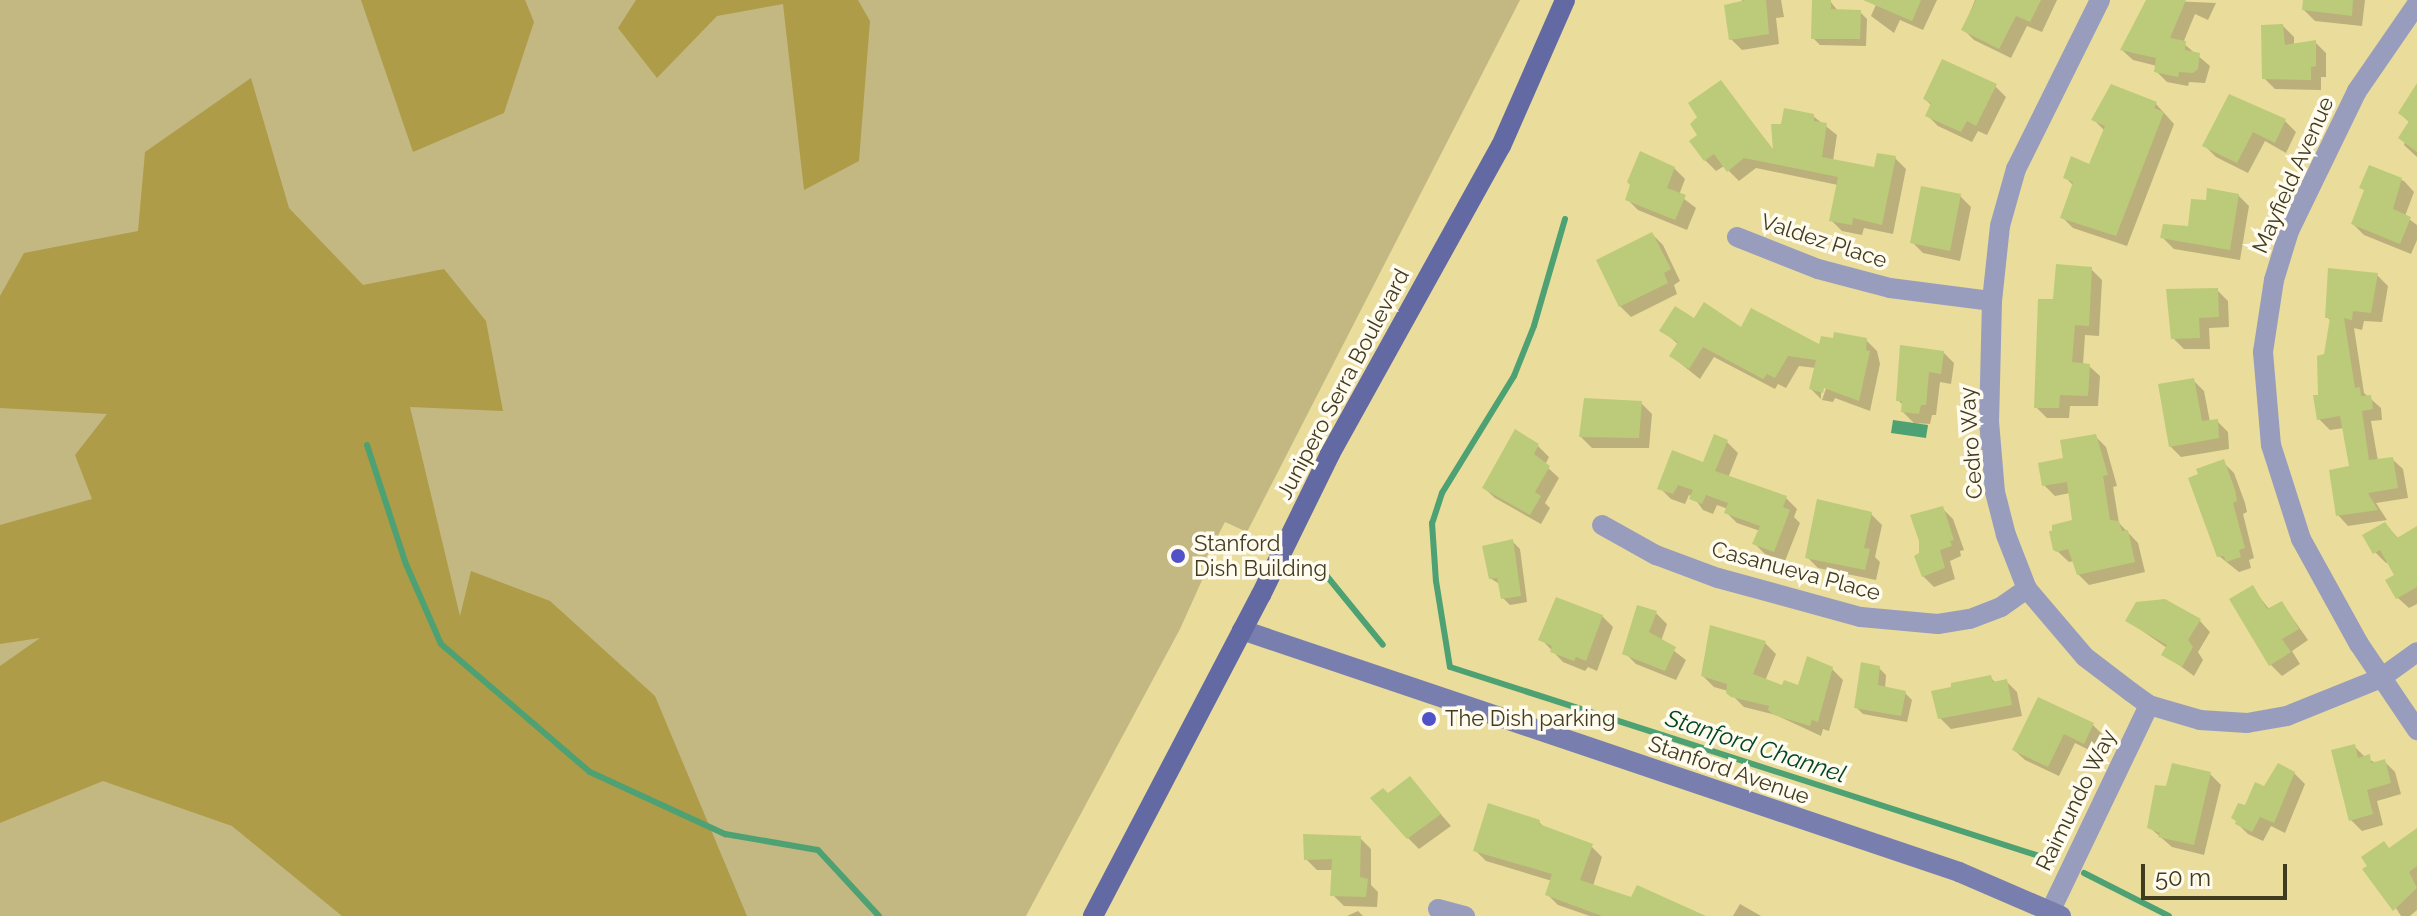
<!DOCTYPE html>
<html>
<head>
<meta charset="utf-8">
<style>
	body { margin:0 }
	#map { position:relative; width:2417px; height:916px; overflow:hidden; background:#eadc9a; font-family:Raleway,sans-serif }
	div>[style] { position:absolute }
	.green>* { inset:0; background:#c3b881 }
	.forest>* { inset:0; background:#ae9c48 }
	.water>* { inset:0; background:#4da173 }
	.shadow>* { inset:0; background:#0003 }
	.stream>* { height:6px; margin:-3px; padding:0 3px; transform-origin:3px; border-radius:3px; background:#4da173 }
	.building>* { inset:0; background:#bccb7a }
	.street>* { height:20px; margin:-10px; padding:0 10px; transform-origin:10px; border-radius:10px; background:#989dbe }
	.secondary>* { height:20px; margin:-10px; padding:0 10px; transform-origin:10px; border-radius:10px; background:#787faf }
	.primary>* { height:20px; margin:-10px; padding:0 10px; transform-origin:10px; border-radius:10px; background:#6269a3 }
	.dots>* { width:22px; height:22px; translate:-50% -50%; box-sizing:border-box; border:4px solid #fffcef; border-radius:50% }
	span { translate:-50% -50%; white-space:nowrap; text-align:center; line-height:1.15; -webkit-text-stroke:7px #fffcef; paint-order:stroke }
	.street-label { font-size:22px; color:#413b20 }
	.poi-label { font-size:22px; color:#413b20 }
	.left { translate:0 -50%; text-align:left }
	.water-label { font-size:24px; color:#004527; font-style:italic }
	.scale { position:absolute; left:2141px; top:864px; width:146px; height:36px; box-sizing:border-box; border:4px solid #413b20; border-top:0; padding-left:10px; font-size:24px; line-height:28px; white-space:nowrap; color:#413b20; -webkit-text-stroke:6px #fffcef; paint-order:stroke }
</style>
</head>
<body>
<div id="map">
	<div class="green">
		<div style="clip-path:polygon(0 0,1520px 0,1247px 532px,1225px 522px,1197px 575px,1203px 578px,1180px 629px,1026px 916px,0 916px)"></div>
	</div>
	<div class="forest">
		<div style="clip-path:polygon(361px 0,525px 0,534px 22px,504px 113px,413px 152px)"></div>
		<div style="clip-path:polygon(636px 0,858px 0,870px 21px,859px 161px,804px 190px,783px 4px,717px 16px,657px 78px,618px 28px)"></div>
		<div style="clip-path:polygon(251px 78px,289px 208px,363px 285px,444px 269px,486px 321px,503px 411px,410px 407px,460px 616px,471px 571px,550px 601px,655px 696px,747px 916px,342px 916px,232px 826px,103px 781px,0 823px,0 666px,40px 638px,0 644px,0 525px,92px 499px,75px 455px,107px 414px,0 408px,0 296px,24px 253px,138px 231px,145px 152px)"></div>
	</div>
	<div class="water">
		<div style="clip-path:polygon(1893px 420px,1928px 425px,1926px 438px,1891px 433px)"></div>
	</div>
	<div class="shadow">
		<div style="clip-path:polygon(1742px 0,1781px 0,1784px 17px,1776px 18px,1779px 44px,1742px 50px,1731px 39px)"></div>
		<div style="clip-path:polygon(1878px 0,1937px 0,1923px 30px,1900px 20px,1894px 33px,1871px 16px)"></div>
		<div style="clip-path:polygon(1975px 0,2057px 0,2042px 32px,2027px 26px,2011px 58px,1974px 40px,1963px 29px)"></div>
		<div style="clip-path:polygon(2149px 0,2216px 3px,2208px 20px,2195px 14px,2183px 43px,2210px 66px,2205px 83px,2189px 82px,2188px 86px,2167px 82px,2156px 71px,2157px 66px,2133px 60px,2122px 50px)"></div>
		<div style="clip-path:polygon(2305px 0,2365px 0,2362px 26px,2315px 21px,2304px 10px)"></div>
		<div style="clip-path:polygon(1830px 1px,1838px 11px,1860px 12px,1867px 19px,1866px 46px,1820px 45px,1813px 38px)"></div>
		<div style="clip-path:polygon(2283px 26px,2294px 37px,2294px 46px,2315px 42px,2326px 53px,2326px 77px,2321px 77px,2321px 90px,2275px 89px,2264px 78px)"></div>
		<div style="clip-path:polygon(1721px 82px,1775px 152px,1813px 116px,1837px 135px,1833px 161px,1875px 169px,1895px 158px,1906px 169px,1893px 234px,1864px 228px,1862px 235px,1842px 231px,1831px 220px,1838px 185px,1756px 168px,1739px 181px,1724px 166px,1716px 171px,1705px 160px,1700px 118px)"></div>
		<div style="clip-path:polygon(1995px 86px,2006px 97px,1987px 135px,1978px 131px,1972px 142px,1938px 126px,1927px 115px,1932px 106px,1925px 99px)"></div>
		<div style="clip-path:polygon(2230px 96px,2285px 121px,2296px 132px,2286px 153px,2265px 141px,2248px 173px,2216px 157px,2205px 146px)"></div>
		<div style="clip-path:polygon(2417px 98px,2417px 157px,2404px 145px,2410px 123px,2400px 113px)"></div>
		<div style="clip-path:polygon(2156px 104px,2174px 124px,2127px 246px,2073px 228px,2062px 217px,2074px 186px,2065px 177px,2090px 166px,2105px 131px,2094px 120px)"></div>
		<div style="clip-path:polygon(1674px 168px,1685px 179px,1679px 195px,1696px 208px,1687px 230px,1638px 210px,1627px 199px)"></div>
		<div style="clip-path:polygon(2370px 168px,2404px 181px,2414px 192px,2405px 216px,2417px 225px,2417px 240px,2411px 254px,2364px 235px,2353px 224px,2366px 192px)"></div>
		<div style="clip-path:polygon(2238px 195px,2249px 206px,2240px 260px,2174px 249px,2163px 238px,2189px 229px,2207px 203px)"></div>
		<div style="clip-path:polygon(1960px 196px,1971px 207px,1960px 261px,1923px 253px,1912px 242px)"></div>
		<div style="clip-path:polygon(1652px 234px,1663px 245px,1680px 281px,1674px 285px,1677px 294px,1631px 317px,1620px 306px)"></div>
		<div style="clip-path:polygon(2091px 269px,2102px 280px,2099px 336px,2085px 335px,2083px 365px,2089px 366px,2100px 376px,2098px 406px,2070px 406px,2069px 418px,2047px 418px,2036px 407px,2055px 301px)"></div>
		<div style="clip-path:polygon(2377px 275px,2388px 286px,2382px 322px,2364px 321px,2362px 330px,2354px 328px,2364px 393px,2381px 408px,2382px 420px,2371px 421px,2378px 461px,2392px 459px,2403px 469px,2408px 498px,2376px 503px,2387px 520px,2348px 526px,2338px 515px,2351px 468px,2344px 428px,2330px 430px,2319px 419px,2331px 321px,2327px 317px)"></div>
		<div style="clip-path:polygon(2217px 290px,2228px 301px,2229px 327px,2209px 328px,2210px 349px,2184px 349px,2173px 338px,2168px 291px)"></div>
		<div style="clip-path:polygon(1695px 321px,1820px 347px,1866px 340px,1877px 351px,1880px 364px,1870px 411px,1835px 398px,1833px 402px,1822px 400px,1829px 380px,1821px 390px,1821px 399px,1811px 389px,1816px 368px,1799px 366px,1786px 388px,1778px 384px,1775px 389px,1714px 357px,1700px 379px,1671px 356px,1679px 345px,1662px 330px)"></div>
		<div style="clip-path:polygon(1943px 352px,1954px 363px,1951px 384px,1940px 382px,1936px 415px,1932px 415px,1930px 424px,1914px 423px,1903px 412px,1903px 405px,1898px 400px)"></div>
		<div style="clip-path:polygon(2193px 380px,2204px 391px,2210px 422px,2217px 421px,2228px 432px,2229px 449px,2181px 457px,2170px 446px)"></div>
		<div style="clip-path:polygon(1641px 403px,1652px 414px,1649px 448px,1592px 448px,1581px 437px)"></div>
		<div style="clip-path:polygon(2095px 436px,2106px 447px,2117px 486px,2113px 487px,2119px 523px,2138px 543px,2145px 572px,2089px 585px,2078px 574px,2074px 561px,2069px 562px,2055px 549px,2075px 521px,2070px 493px,2055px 496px,2044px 485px,2066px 460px)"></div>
		<div style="clip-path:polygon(1727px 442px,1738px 453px,1728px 478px,1786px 498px,1797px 509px,1794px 517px,1800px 523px,1785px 561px,1765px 554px,1754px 543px,1760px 531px,1737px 523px,1726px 512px,1728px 509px,1717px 505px,1713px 514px,1703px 510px,1693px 496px,1689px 495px,1685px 504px,1671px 499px,1660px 488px,1704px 465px)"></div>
		<div style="clip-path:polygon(1538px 446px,1549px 457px,1545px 465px,1559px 478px,1545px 503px,1550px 508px,1541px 524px,1495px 498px,1484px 488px)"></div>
		<div style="clip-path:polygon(2223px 462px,2234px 473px,2245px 503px,2247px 512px,2243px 514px,2254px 558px,2249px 560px,2251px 568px,2239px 572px,2219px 556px,2200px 475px)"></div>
		<div style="clip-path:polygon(1942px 508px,1953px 519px,1964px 550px,1960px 551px,1961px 556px,1950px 561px,1955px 579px,1934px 587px,1923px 576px,1921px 554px)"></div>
		<div style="clip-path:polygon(1871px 514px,1882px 525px,1875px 557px,1880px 562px,1876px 580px,1818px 568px,1807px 557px)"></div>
		<div style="clip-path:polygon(2385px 524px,2399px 539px,2417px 528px,2417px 604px,2409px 608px,2398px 598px,2397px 576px,2389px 562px,2386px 563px,2375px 552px)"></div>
		<div style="clip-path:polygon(1513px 542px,1520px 549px,1527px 602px,1510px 605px,1503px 598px,1501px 585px,1490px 578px)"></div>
		<div style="clip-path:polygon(2252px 588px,2270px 610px,2282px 603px,2308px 640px,2292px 651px,2300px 664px,2282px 676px,2271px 665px,2232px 600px)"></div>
		<div style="clip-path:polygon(1656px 613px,1667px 624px,1661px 641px,1686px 660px,1676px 680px,1636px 664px,1625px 653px)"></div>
		<div style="clip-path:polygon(1602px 616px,1613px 627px,1597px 671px,1588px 667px,1585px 671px,1563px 662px,1541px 639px)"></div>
		<div style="clip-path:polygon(2128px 621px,2200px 621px,2210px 632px,2198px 652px,2203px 660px,2194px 676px,2164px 654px,2167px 648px)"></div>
		<div style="clip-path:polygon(1765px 643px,1776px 654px,1765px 681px,1782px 687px,1799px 687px,1832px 669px,1843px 680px,1829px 731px,1823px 729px,1821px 736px,1776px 715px,1744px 707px,1728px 691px,1714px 687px,1703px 676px)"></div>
		<div style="clip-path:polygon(1879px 668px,1886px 675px,1885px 689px,1905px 693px,1912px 700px,1907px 722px,1863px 714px,1856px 707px)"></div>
		<div style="clip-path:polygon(1990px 677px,1996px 683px,2006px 681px,2017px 692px,2022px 716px,1951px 729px,1940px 718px)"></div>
		<div style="clip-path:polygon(2093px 725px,2104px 736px,2095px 753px,2075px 743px,2059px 776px,2025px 760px,2014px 750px)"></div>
		<div style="clip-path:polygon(2354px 746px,2366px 758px,2376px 763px,2384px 761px,2395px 772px,2401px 794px,2377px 801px,2383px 825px,2362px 831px,2351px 820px)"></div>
		<div style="clip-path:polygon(2294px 773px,2305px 784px,2285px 833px,2271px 826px,2263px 841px,2248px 834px,2237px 823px,2246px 808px,2264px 789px)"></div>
		<div style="clip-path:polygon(2210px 774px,2221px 785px,2204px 855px,2172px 847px,2149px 827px,2168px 788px)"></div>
		<div style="clip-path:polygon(1420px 790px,1451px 826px,1419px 849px,1408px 838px,1388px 796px)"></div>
		<div style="clip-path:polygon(1539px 822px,1545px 828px,1591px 846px,1602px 857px,1593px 886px,1694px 916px,1590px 916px,1558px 905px,1547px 894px,1552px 881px,1486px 861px,1475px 850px)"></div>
		<div style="clip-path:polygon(2417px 831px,2417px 910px,2410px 916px,2401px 916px,2369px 866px)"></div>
		<div style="clip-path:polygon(1360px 838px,1371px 849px,1371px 885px,1378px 892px,1377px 907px,1344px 906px,1333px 895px,1333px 870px,1317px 870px,1306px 859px)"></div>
		<div style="clip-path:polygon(1740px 904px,1761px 916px,1733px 916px)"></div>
		<div style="clip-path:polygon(1358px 911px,1363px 916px,1347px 916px)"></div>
	</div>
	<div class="stream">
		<div style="left:1565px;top:219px;width:111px;rotate:106.2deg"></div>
		<div style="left:1534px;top:326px;width:54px;rotate:111.8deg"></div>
		<div style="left:1514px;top:376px;width:137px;rotate:121.6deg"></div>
		<div style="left:1442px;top:493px;width:32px;rotate:108deg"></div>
		<div style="left:1432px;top:523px;width:58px;rotate:86.1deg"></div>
		<div style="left:1436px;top:581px;width:87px;rotate:80.8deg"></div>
		<div style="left:1450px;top:667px;width:632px;rotate:17.78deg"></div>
		<div style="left:367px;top:445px;width:125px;rotate:71.9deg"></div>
		<div style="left:406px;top:564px;width:87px;rotate:66.4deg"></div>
		<div style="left:441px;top:644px;width:196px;rotate:40.7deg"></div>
		<div style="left:590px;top:772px;width:149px;rotate:24.7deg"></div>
		<div style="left:725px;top:834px;width:94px;rotate:9.8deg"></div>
		<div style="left:818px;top:850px;width:90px;rotate:47.3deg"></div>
		<div style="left:1317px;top:564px;width:104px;rotate:50.8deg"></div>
		<div style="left:2084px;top:873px;width:95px;rotate:26.8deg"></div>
	</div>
	<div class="building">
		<div style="clip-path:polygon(1746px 0,1766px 0,1769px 34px,1729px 40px,1724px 5px)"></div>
		<div style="clip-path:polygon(1812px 0,1831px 0,1831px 9px,1861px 10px,1860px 39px,1811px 39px)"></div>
		<div style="clip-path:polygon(1863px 0,1921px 0,1912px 21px)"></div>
		<div style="clip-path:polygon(1976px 0,2041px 0,2030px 22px,2016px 16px,1999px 49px,1961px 30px)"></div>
		<div style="clip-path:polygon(2146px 0,2186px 0,2170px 38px,2186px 41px,2185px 50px,2200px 53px,2198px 69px,2193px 73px,2179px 72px,2178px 77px,2154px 72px,2156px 58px,2120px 50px)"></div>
		<div style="clip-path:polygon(2303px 0,2353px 0,2352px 16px,2302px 10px)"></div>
		<div style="clip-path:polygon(2283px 24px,2285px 45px,2316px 40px,2316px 66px,2311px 67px,2311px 80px,2262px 79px,2261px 25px)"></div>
		<div style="clip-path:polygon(1942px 59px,1997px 84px,1976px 126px,1967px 121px,1961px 132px,1925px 116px,1931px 103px,1923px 99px)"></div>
		<div style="clip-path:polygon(1721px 80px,1773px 150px,1771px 124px,1781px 124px,1784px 108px,1814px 114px,1814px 121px,1827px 123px,1822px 157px,1874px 167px,1877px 153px,1896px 156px,1882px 225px,1853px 218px,1852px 225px,1829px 221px,1838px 177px,1744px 158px,1727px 172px,1714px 154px,1704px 161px,1689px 141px,1697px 135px,1690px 124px,1697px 117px,1688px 103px)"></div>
		<div style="clip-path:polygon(2417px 83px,2417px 152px,2398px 138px,2409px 121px,2398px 113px)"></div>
		<div style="clip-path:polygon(2111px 84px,2157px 102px,2154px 108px,2164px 112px,2116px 236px,2060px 218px,2073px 182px,2063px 178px,2071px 156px,2089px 164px,2105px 126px,2091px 120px)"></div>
		<div style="clip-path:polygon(2229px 94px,2286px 119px,2275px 143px,2253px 132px,2237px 163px,2202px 146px)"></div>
		<div style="clip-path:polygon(1640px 151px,1675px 167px,1667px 188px,1686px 195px,1675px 220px,1625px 200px,1630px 185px,1627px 182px)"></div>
		<div style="clip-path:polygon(2369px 165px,2402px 178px,2393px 209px,2411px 217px,2400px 244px,2351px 224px,2364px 190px,2359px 188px)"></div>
		<div style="clip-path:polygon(1921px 186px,1961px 194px,1950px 251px,1910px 243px)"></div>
		<div style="clip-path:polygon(2207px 188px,2239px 194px,2230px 250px,2160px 238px,2163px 224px,2188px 226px,2191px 199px,2206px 200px)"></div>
		<div style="clip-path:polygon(1652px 232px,1671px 269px,1664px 273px,1668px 283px,1619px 307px,1596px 260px)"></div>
		<div style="clip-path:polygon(2056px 264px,2092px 267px,2089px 326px,2075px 325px,2072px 362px,2090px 364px,2088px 396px,2060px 395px,2059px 408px,2034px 408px,2038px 299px,2053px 299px)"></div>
		<div style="clip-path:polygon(2328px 268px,2378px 273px,2371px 313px,2353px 311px,2352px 320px,2344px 318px,2355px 388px,2360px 387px,2361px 396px,2371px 395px,2373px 409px,2362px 411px,2369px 460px,2393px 457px,2398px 488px,2368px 493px,2378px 510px,2336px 516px,2329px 470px,2349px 466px,2340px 416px,2317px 420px,2313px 395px,2318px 395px,2317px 356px,2324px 354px,2330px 318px,2325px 318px)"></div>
		<div style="clip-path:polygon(2218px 288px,2219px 317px,2199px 318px,2200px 338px,2171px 339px,2166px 289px)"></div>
		<div style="clip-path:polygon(1704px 302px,1741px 327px,1751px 308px,1819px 344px,1821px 336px,1833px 338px,1834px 332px,1867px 338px,1866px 350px,1870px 351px,1859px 401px,1824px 388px,1823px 393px,1809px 389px,1816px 360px,1788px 356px,1775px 378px,1767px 374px,1763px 379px,1703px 347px,1689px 369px,1669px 356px,1678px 342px,1659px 331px,1675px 306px,1694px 318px)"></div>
		<div style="clip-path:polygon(1900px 345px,1944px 351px,1941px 374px,1929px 372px,1926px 405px,1921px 405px,1919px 414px,1901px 412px,1902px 401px,1896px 401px)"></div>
		<div style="clip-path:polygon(2194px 378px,2202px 421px,2218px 419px,2219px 438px,2169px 447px,2158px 384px)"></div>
		<div style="clip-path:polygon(1584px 398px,1642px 401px,1639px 438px,1579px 437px)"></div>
		<div style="clip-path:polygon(1515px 429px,1539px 444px,1534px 454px,1550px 466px,1535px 492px,1541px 496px,1530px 515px,1482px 488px)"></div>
		<div style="clip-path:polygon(1714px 434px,1728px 440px,1715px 471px,1787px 496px,1783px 507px,1790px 510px,1774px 552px,1752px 544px,1760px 526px,1724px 513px,1728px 503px,1706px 495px,1702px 504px,1689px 499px,1693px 490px,1678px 485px,1673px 494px,1657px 489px,1672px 450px,1703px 462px)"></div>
		<div style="clip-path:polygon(2096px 434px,2108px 475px,2103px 476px,2110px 520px,2119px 521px,2122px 531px,2128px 530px,2135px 562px,2077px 575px,2068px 549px,2057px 552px,2053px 550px,2049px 531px,2052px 531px,2052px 525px,2072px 520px,2067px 482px,2042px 486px,2038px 463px,2063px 458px,2060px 440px)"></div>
		<div style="clip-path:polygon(2224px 459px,2235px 490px,2237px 501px,2233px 503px,2245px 548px,2239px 550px,2241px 557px,2226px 562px,2224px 556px,2217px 557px,2188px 478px,2198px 474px,2196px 469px)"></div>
		<div style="clip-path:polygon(1817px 499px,1872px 512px,1864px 548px,1870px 549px,1865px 570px,1805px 558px)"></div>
		<div style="clip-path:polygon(1943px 506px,1954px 540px,1950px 541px,1952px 546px,1940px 550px,1945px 568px,1922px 577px,1914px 556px,1919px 553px,1919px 541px,1910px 515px)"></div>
		<div style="clip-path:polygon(2385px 522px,2397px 538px,2417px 526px,2417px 587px,2396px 599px,2385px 580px,2394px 575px,2380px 550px,2373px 554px,2362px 535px)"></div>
		<div style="clip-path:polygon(1513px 539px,1521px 596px,1501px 599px,1497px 578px,1489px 579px,1482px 546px)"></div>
		<div style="clip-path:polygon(2253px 585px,2267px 609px,2282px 601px,2299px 629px,2282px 639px,2291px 652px,2269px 666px,2229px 599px)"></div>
		<div style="clip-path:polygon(1556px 597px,1603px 615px,1586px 661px,1576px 657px,1574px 661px,1550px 652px,1552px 646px,1538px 640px)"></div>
		<div style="clip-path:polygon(2165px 599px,2201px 619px,2188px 640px,2193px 647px,2182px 667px,2161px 655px,2167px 645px,2125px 621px,2136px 602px)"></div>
		<div style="clip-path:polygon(1637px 605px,1657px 611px,1649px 632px,1676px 647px,1665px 671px,1622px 654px)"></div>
		<div style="clip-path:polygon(1710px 625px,1766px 641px,1753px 674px,1782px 685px,1784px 680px,1798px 685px,1807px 656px,1833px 667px,1818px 722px,1812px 720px,1810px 726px,1774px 715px,1768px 710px,1769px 706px,1731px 697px,1726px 693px,1727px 684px,1701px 676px)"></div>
		<div style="clip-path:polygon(1861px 662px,1880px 666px,1878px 685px,1906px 691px,1901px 716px,1854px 708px)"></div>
		<div style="clip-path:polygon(1991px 675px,1993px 682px,2007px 679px,2012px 705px,1938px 719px,1931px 691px,1951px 687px,1951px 683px)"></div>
		<div style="clip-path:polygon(2038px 697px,2094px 723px,2084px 744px,2064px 734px,2048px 767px,2012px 750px)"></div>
		<div style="clip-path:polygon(2355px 744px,2358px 758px,2370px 754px,2371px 763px,2385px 759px,2391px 783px,2367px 790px,2373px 814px,2349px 821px,2331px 750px)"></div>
		<div style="clip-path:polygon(2172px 763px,2211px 772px,2194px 845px,2158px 837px,2160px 833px,2147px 828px,2155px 785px,2166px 786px)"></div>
		<div style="clip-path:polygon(2278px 763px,2295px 772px,2274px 823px,2260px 817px,2252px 832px,2235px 824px,2236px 821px,2231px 818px,2238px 803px,2245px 805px,2255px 782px,2264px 786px)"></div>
		<div style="clip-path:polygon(1410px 776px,1441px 814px,1407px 839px,1370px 798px,1383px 788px,1388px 793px)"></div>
		<div style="clip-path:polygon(1488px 803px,1540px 820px,1539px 824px,1593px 844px,1580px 880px,1631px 897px,1637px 885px,1706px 916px,1602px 916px,1545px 895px,1552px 874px,1473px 851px)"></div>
		<div style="clip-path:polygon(2417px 828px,2417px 866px,2409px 872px,2417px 888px,2393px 911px,2362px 869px,2367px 866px,2361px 857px,2384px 841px,2389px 848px)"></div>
		<div style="clip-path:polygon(1303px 834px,1361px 836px,1360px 877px,1368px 879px,1366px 897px,1330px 896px,1332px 859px,1304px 860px)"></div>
	</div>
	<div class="street">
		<div style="left:2100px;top:0;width:189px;rotate:116.4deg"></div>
		<div style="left:2016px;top:169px;width:59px;rotate:105.7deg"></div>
		<div style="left:2000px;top:226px;width:75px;rotate:96.1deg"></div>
		<div style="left:1992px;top:301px;width:120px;rotate:91.4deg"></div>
		<div style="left:1989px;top:421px;width:71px;rotate:85.2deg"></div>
		<div style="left:1995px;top:492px;width:44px;rotate:75.7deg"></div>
		<div style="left:2006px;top:535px;width:58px;rotate:68.7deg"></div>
		<div style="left:2027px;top:589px;width:89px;rotate:49.5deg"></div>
		<div style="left:2085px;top:657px;width:58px;rotate:37.3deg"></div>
		<div style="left:2131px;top:692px;width:22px;rotate:36deg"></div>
		<div style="left:2149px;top:705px;width:53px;rotate:16.4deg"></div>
		<div style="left:2200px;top:720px;width:47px;rotate:3.7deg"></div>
		<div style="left:2247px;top:723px;width:41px;rotate:-9.9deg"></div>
		<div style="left:2287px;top:716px;width:101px;rotate:-22deg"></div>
		<div style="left:2381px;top:678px;width:44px;rotate:-35.8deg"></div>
		<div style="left:2417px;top:4px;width:106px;rotate:124.6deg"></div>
		<div style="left:2357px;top:91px;width:156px;rotate:115.9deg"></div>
		<div style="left:2289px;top:231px;width:51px;rotate:107deg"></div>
		<div style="left:2274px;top:280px;width:73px;rotate:98.7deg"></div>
		<div style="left:2263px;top:352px;width:93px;rotate:85.1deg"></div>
		<div style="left:2271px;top:445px;width:99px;rotate:72.3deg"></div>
		<div style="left:2301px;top:539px;width:120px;rotate:61.1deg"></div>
		<div style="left:2359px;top:644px;width:104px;rotate:56deg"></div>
		<div style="left:1737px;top:237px;width:87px;rotate:21.6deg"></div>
		<div style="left:1818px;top:269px;width:74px;rotate:14.8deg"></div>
		<div style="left:1890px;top:288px;width:103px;rotate:7.3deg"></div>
		<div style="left:1602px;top:525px;width:62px;rotate:29.1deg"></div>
		<div style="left:1656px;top:555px;width:66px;rotate:20.4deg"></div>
		<div style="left:1718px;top:578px;width:148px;rotate:15.3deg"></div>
		<div style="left:1861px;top:617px;width:77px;rotate:5.2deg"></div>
		<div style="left:1938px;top:624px;width:32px;rotate:-9deg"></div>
		<div style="left:1970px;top:619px;width:33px;rotate:-21deg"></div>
		<div style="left:2001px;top:607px;width:32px;rotate:-35deg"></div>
		<div style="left:1438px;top:909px;width:28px;rotate:15deg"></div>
		<div style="left:2048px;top:916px;width:234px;rotate:-64.4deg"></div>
	</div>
	<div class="secondary">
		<div style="left:1242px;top:630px;width:757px;rotate:18.65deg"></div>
		<div style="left:1959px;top:872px;width:111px;rotate:23.3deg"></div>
	</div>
	<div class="primary">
		<div style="left:1093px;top:916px;width:362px;rotate:-62.4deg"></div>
		<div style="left:1261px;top:595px;width:157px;rotate:-63.9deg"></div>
		<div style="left:1330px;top:454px;width:352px;rotate:-61deg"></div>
		<div style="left:1501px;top:146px;width:159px;rotate:-66.3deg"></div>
	</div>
	<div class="dots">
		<div style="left:1178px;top:556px;background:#5152c8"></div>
		<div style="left:1429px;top:719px;background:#5152c8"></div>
	</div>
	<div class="street-label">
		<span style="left:2293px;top:175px;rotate:-66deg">Mayfield Avenue</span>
		<span style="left:1824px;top:241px;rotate:18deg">Valdez Place</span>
		<span style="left:1343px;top:384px;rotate:-62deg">Junipero Serra Boulevard</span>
		<span style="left:1971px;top:443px;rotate:-94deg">Cedro Way</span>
		<span style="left:1796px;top:571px;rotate:15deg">Casanueva Place</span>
		<span style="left:1729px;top:770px;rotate:19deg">Stanford Avenue</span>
		<span style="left:2076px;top:800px;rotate:-64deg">Raimundo Way</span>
	</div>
	<div class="poi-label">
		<span class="left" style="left:1194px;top:556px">Stanford<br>Dish Building</span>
		<span class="left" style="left:1445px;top:719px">The Dish parking</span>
	</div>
	<div class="water-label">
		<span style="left:1756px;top:746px;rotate:18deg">Stanford Channel</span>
	</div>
	<div class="scale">50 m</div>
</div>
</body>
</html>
